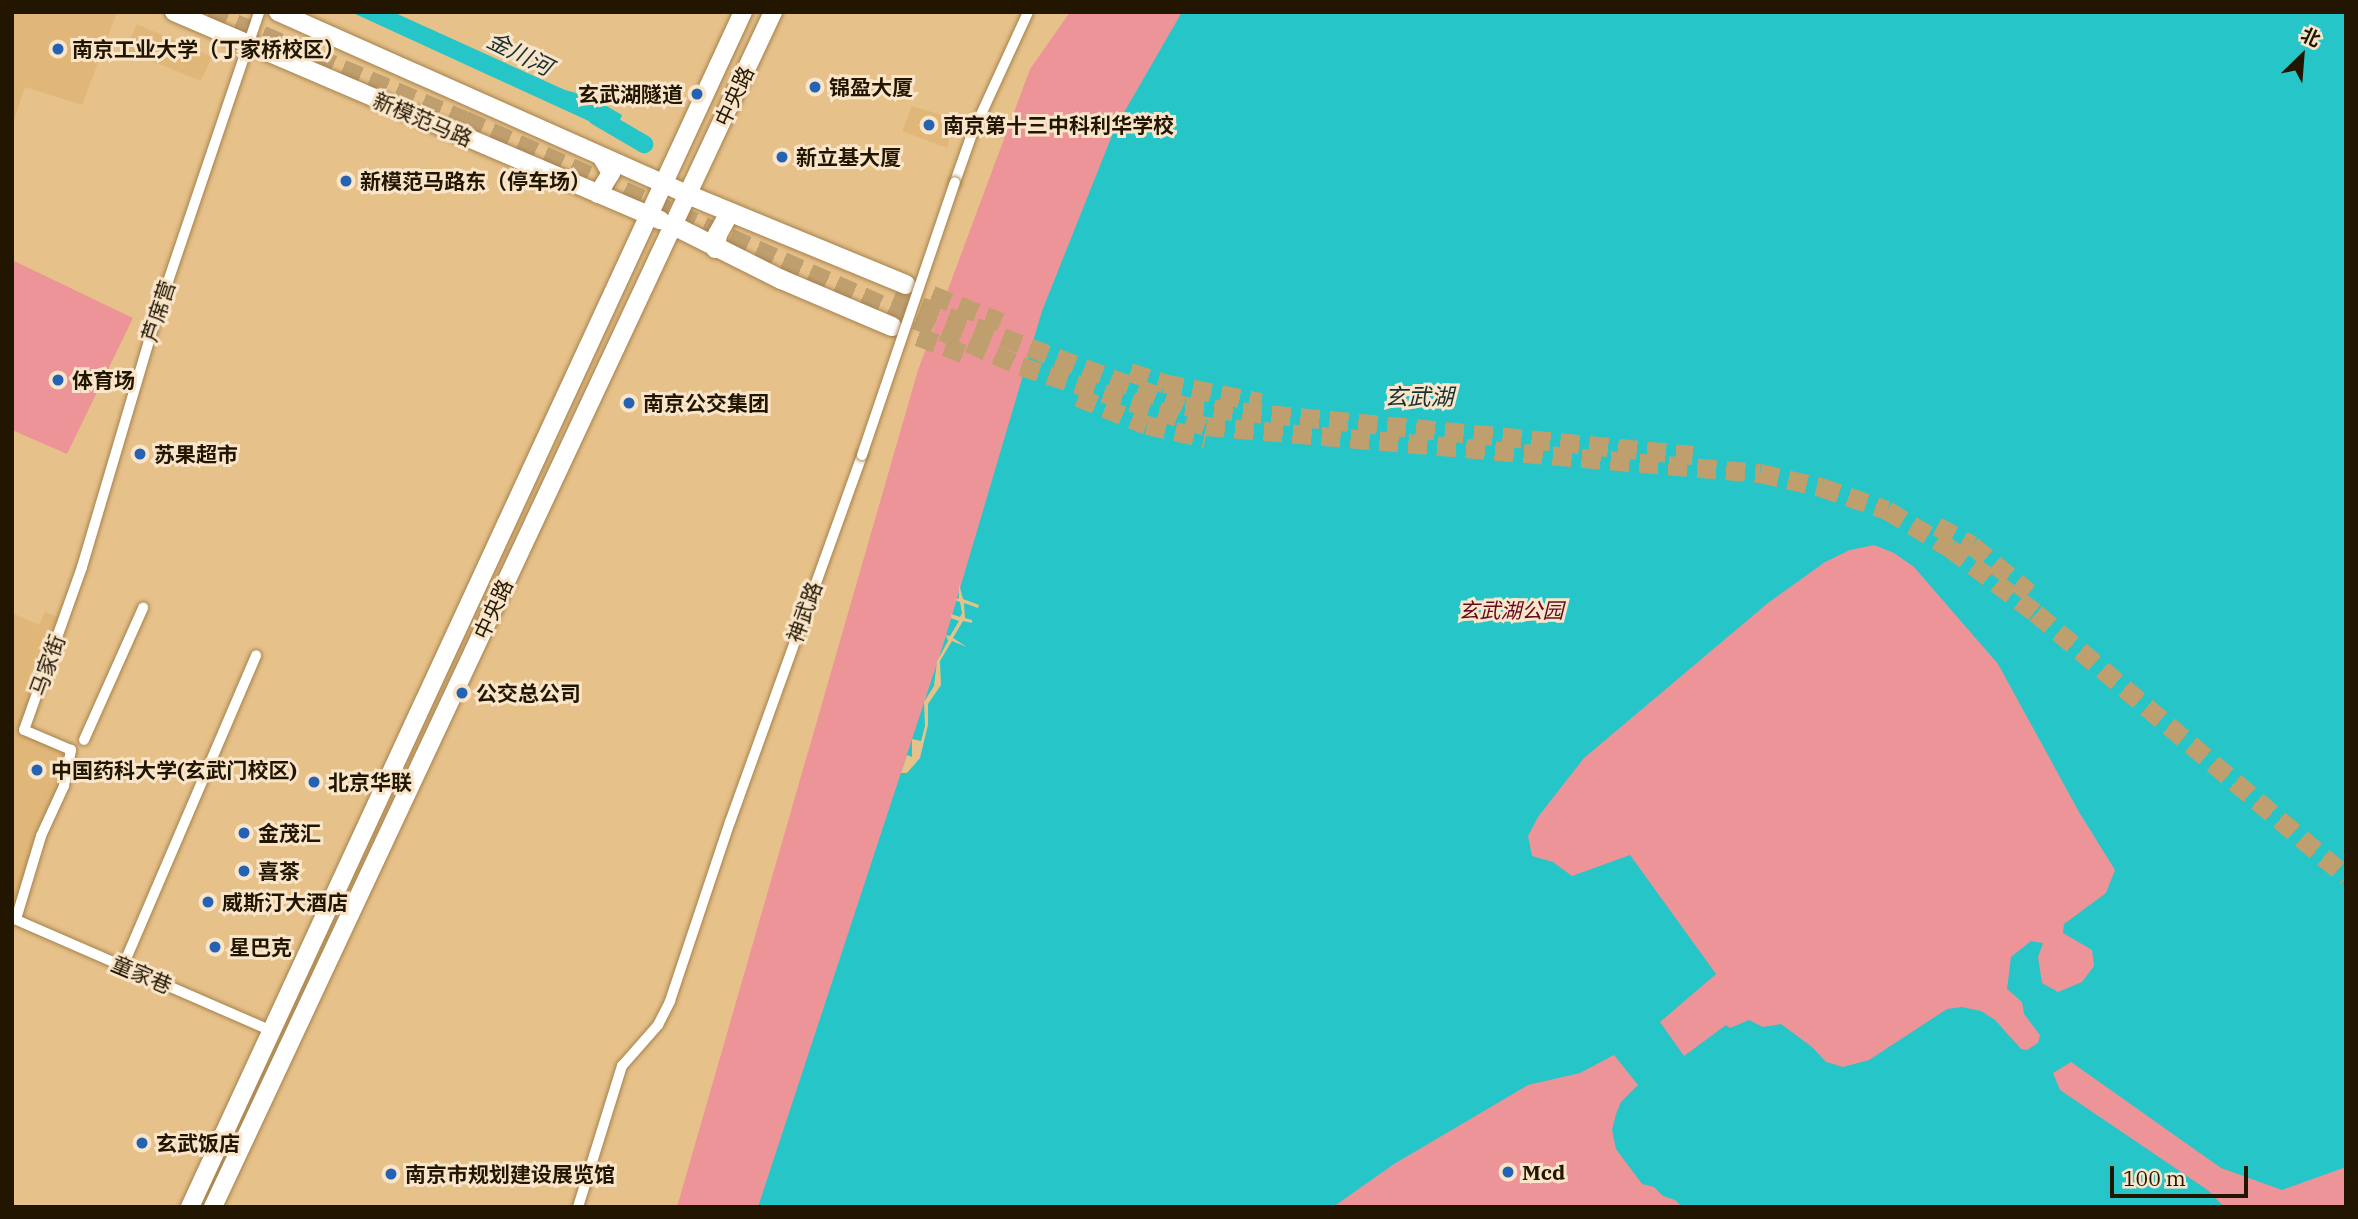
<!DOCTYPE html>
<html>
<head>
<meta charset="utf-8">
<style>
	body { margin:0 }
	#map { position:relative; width:2358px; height:1219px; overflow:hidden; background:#e7c18a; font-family:"IBM Plex Serif","Noto Sans SC",serif }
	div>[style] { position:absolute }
	.built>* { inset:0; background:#e1b779 }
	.green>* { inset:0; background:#ed9498 }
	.water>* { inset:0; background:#26c5c8 }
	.pier>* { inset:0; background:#e7c18a }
	.river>* { height:18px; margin:-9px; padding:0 9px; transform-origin:9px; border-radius:9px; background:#26c5c8 }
	.trunk-tunnel>* { height:19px; margin-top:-9.5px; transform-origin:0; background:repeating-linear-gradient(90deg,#c09f6f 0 19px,transparent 0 29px) }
	.roads { filter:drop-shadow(0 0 2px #a4814c) drop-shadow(0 0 2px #a4814c) }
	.minor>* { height:10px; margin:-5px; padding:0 5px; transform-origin:5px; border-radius:5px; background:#fff }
	.primary>* { height:18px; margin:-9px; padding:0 9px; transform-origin:9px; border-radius:9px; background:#fff }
	.trunk>* { height:19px; margin:-9.5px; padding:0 9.5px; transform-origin:9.5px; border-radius:9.5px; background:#fff }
	.bridges { filter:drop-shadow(0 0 2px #a4814c) drop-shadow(0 0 2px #a4814c) }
	.minor-bridge>* { height:10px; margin:-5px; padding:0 5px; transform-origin:5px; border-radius:5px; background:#fff }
	.dots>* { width:19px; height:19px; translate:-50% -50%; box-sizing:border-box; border:4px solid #f9e5ca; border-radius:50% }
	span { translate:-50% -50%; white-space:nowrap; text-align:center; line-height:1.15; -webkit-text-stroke:6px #f9e5ca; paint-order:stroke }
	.poi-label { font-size:21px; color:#231601; font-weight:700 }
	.left { translate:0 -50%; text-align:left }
	.right { translate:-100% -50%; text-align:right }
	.street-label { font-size:21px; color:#231601 }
	.park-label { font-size:21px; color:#64091d; font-style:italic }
	.water-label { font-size:23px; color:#183131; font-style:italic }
	.frame { position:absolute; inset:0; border:14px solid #231601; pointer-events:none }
	.north { position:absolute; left:2267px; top:21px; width:70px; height:70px; -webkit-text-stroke:5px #f9e5ca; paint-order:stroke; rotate:25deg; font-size:19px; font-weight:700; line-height:28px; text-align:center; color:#231601 }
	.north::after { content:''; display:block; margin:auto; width:24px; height:32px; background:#231601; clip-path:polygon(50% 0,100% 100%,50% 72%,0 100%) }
	.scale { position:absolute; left:2110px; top:1166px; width:138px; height:32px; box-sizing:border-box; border:4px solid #231601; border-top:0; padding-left:9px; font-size:21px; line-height:24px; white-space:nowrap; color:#231601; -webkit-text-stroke:5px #f9e5ca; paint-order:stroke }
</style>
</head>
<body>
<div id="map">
	<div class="built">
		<div style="clip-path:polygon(12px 12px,117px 12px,82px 105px,25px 87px,12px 126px)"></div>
		<div style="clip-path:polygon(137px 24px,212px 57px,201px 81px,125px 50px)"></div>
		<div style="clip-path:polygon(912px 106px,955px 119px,947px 148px,902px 131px)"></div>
		<div style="clip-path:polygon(45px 612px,58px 617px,19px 732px,64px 752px,58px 788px,36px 833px,12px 912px,12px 613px,39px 625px)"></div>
	</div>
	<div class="green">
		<div style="clip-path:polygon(1070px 12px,2346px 12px,2346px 1207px,677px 1207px,918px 370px,1030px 69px)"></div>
		<div style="clip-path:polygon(12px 260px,133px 318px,67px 454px,12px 430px)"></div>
	</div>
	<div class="water">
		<div style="clip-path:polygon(351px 12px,393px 12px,565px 90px,591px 97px,622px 115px,615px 133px)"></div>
		<div style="clip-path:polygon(evenodd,1182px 12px,2346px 12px,2346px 1167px,2282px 1190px,2221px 1168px,2071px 1062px,2053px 1073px,2060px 1090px,2209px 1191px,2224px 1207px,1683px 1207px,1675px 1200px,1663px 1196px,1654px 1187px,1642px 1184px,1616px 1149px,1612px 1130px,1616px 1114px,1621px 1102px,1638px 1085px,1614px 1055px,1580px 1073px,1528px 1085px,1394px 1164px,1333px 1207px,758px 1207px,945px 639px,1042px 311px,1115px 128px,1182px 12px,1874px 545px,1894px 553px,1914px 567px,1998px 664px,2079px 812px,2115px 870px,2106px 893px,2064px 924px,2063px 933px,2092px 950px,2094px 966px,2082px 982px,2058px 992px,2042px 983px,2038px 957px,2043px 943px,2031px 941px,2011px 957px,2007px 989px,2022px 1002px,2024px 1014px,2040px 1035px,2038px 1043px,2027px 1050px,2021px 1049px,1995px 1020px,1981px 1011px,1962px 1007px,1947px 1009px,1869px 1060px,1843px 1067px,1826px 1062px,1812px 1047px,1781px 1024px,1763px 1027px,1749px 1020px,1730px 1028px,1726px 1025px,1684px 1056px,1660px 1022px,1716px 974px,1630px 855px,1572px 876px,1553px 862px,1532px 856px,1528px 836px,1538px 817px,1584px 758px,1768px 603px,1825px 562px,1850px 550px,1874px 545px)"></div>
	</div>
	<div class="pier">
		<div style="clip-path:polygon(959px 584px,963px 599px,979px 605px,978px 608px,964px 603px,965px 618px,972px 620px,972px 623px,963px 621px,953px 638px,967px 647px,952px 641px,940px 661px,941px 685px,928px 704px,928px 725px,920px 758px,907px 773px,901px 773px,907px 755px,912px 757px,912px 739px,921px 741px,925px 726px,924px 702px,934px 686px,937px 661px,948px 641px,946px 635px,950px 636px,959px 621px,951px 618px,951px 614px,960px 617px,962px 613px,960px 602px,955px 600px,959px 598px)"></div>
	</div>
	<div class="river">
		<div style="left:596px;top:116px;width:56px;rotate:30.3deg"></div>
	</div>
	<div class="trunk-tunnel">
		<div style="left:209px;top:12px;width:278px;rotate:22.9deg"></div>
		<div style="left:465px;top:120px;width:608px;rotate:23.87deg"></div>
		<div style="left:1021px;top:366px;width:194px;rotate:18deg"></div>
		<div style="left:1206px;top:426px;width:556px;rotate:4.85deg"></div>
		<div style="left:1760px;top:473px;width:63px;rotate:12.9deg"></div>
		<div style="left:1821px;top:487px;width:70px;rotate:19.2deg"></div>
		<div style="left:1887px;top:510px;width:74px;rotate:31.1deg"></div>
		<div style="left:1950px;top:548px;width:108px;rotate:37.1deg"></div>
		<div style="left:2036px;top:613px;width:407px;rotate:40.3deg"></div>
		<div style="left:905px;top:284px;width:103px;rotate:21.6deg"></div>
		<div style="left:894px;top:296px;width:311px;rotate:20.7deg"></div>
		<div style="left:1185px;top:406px;width:510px;rotate:5.51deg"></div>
		<div style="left:891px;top:326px;width:79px;rotate:20.7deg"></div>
		<div style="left:1130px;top:372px;width:36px;rotate:18deg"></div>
		<div style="left:1164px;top:383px;width:99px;rotate:11.1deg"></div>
		<div style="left:1078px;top:397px;width:74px;rotate:22.1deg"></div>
		<div style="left:1147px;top:425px;width:60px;rotate:12.4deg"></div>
		<div style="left:1937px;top:526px;width:40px;rotate:28deg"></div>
		<div style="left:1972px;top:545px;width:74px;rotate:39.5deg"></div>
	</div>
	<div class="roads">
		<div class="minor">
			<div style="left:955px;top:182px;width:51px;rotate:-70.5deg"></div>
			<div style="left:972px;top:134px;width:134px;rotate:-65.3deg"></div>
			<div style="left:84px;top:740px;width:145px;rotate:-65.9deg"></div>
			<div style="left:12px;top:918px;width:283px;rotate:23.5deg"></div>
			<div style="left:16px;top:919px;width:87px;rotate:-73.2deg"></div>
			<div style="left:41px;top:836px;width:55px;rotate:-65.3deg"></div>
			<div style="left:64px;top:786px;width:37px;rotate:-79deg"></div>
			<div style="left:71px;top:750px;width:51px;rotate:-156.9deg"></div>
			<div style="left:24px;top:730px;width:173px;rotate:-70.4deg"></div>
			<div style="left:82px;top:567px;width:264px;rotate:-73.5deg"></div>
			<div style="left:157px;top:314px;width:319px;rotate:-71.3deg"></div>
			<div style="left:123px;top:966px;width:338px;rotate:-66.8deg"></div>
			<div style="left:578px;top:1207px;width:148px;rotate:-72.7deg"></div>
			<div style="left:622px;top:1066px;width:55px;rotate:-48.7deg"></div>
			<div style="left:658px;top:1025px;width:27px;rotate:-63deg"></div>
			<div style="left:670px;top:1001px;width:189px;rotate:-71.5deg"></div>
			<div style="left:730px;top:822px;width:390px;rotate:-70.2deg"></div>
		</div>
		<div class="primary">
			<div style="left:174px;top:12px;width:529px;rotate:23.17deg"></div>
			<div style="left:278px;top:12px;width:448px;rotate:24deg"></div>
			<div style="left:598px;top:194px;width:25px;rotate:-58deg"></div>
			<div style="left:611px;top:173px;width:17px;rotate:-121deg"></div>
			<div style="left:190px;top:1207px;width:1317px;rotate:-65.17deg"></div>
			<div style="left:213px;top:1207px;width:1320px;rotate:-64.89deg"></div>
		</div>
		<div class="trunk">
			<div style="left:687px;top:194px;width:236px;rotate:22.4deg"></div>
			<div style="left:673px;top:225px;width:121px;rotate:26.6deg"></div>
			<div style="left:781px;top:279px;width:120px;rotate:23.1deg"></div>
			<div style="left:715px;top:248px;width:14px;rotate:-82deg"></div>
			<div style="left:717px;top:234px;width:25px;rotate:-61deg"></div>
		</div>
	</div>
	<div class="bridges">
		<div class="minor-bridge">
			<div style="left:862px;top:455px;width:288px;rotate:-71.2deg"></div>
		</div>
	</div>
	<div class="dots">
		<div style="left:58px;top:49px;background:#2463b4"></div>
		<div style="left:815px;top:87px;background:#2463b4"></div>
		<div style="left:697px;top:94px;background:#2463b4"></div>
		<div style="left:929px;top:125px;background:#2463b4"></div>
		<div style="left:782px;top:157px;background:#2463b4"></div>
		<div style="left:346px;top:181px;background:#2463b4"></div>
		<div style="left:58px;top:380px;background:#2463b4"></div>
		<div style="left:629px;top:403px;background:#2463b4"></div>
		<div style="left:140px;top:454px;background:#2463b4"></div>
		<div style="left:462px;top:693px;background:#2463b4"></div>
		<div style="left:37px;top:770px;background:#2463b4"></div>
		<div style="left:314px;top:782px;background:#2463b4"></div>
		<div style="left:244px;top:833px;background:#2463b4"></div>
		<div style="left:244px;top:871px;background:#2463b4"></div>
		<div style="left:208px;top:902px;background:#2463b4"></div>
		<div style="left:215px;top:947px;background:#2463b4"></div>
		<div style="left:142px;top:1143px;background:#2463b4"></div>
		<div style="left:1508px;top:1172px;background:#2463b4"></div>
		<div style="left:391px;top:1174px;background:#2463b4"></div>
	</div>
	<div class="poi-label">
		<span class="left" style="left:72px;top:49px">南京工业大学（丁家桥校区）</span>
		<span class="left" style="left:829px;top:87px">锦盈大厦</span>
		<span class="right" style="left:683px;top:94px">玄武湖隧道</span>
		<span class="left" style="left:943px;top:125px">南京第十三中科利华学校</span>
		<span class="left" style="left:796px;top:157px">新立基大厦</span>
		<span class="left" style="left:360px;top:181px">新模范马路东（停车场）</span>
		<span class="left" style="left:72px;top:380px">体育场</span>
		<span class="left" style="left:643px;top:403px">南京公交集团</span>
		<span class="left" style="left:154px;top:454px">苏果超市</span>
		<span class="left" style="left:476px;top:693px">公交总公司</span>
		<span class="left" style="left:51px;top:770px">中国药科大学(玄武门校区)</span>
		<span class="left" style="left:328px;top:782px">北京华联</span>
		<span class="left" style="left:258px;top:833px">金茂汇</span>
		<span class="left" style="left:258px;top:871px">喜茶</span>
		<span class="left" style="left:222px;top:902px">威斯汀大酒店</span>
		<span class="left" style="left:229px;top:947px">星巴克</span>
		<span class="left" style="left:156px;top:1143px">玄武饭店</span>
		<span class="left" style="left:1522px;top:1172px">Mcd</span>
		<span class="left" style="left:405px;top:1174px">南京市规划建设展览馆</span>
	</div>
	<div class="street-label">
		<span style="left:734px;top:96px;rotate:-65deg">中央路</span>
		<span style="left:423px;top:119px;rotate:23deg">新模范马路</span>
		<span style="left:158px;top:311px;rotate:-72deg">芦席营</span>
		<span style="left:493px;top:609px;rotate:-65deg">中央路</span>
		<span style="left:804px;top:612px;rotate:-70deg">神武路</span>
		<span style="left:47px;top:665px;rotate:-70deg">马家街</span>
		<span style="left:142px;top:974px;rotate:23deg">童家巷</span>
	</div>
	<div class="park-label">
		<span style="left:1511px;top:610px">玄武湖公园</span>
	</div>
	<div class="water-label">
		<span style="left:520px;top:53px;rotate:26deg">金川河</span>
		<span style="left:1419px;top:396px">玄武湖</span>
	</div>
	<div class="frame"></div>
	<div class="north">北</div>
	<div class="scale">100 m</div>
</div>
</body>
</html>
